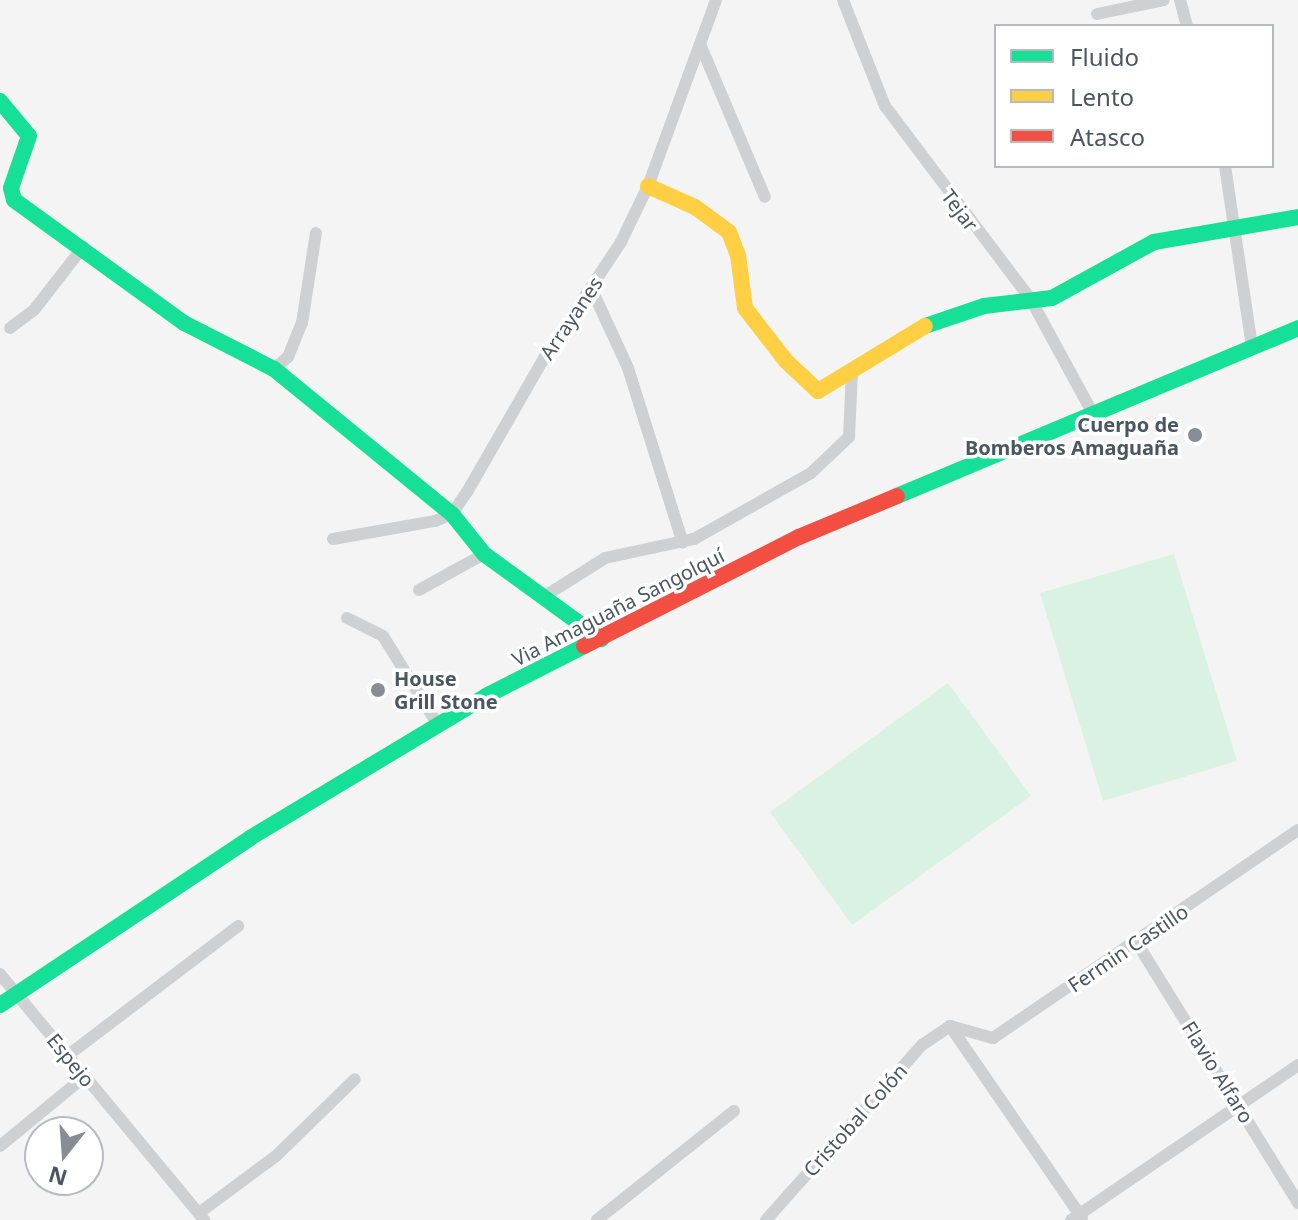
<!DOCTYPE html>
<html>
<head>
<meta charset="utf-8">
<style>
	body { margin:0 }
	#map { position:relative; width:1298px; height:1220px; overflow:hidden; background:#f4f4f4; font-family:"Noto Sans",sans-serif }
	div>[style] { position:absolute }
	.green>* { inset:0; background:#d9f2e3 }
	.street>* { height:12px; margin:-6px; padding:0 6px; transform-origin:6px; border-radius:6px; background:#ced0d2 }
	.fast>* { height:16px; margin:-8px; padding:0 8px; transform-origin:8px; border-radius:8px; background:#16e098 }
	.slow>* { height:16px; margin:-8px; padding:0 8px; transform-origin:8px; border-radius:8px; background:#ffcf43 }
	.jam>* { height:16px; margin:-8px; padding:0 8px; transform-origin:8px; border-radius:8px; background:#f24e42 }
	.dots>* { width:22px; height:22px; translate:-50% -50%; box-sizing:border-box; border:4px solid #fff; border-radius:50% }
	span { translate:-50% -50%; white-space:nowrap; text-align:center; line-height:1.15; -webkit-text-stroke:7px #fff; paint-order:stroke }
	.street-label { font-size:20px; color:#4a5661 }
	.poi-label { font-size:20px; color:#4a5661; font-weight:700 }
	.right { translate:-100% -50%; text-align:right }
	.left { translate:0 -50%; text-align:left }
	.legend { position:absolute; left:994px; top:24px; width:280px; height:144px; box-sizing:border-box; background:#fff; border:2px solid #b7bbc0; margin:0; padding:10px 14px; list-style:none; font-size:24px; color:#4a5661 }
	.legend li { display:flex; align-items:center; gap:16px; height:40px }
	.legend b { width:40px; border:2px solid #b7bbc0 }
	.north { position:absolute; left:24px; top:1116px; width:80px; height:80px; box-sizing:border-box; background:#fff; border:2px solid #b7bbc0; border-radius:50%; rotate:197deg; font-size:22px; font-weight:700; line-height:32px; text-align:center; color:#4a5661 }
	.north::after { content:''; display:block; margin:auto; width:28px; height:36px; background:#868d94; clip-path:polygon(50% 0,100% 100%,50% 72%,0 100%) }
</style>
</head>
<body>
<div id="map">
	<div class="green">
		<div style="clip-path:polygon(1174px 554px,1237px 761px,1103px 801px,1040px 593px)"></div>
		<div style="clip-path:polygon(948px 683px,1031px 796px,852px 925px,770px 812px)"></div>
	</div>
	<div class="street">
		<div style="left:843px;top:0;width:114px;rotate:68.4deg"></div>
		<div style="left:885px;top:106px;width:243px;rotate:53deg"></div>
		<div style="left:1031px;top:300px;width:128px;rotate:61.4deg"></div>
		<div style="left:1180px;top:0;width:27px;rotate:75deg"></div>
		<div style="left:1097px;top:14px;width:68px;rotate:-11.8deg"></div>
		<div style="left:700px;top:44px;width:166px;rotate:67deg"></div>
		<div style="left:1225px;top:166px;width:183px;rotate:81.5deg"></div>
		<div style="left:592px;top:290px;width:86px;rotate:65.2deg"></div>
		<div style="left:628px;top:368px;width:183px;rotate:72.6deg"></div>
		<div style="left:10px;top:328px;width:30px;rotate:-37deg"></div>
		<div style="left:34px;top:310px;width:80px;rotate:-52.1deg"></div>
		<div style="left:274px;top:369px;width:18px;rotate:-41deg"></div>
		<div style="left:288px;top:357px;width:37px;rotate:-68deg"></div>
		<div style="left:302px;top:323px;width:91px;rotate:-81.2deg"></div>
		<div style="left:333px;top:539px;width:104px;rotate:-10deg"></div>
		<div style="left:435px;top:521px;width:18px;rotate:-22deg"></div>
		<div style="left:452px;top:514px;width:27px;rotate:-56deg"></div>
		<div style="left:467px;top:492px;width:155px;rotate:-60.1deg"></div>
		<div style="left:544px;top:358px;width:139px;rotate:-56.4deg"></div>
		<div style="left:621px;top:242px;width:62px;rotate:-64.3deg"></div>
		<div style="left:648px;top:186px;width:198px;rotate:-69.9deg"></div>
		<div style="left:419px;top:590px;width:74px;rotate:-29deg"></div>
		<div style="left:545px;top:596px;width:71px;rotate:-32.3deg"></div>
		<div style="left:605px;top:558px;width:91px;rotate:-12.1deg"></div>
		<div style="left:694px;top:539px;width:134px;rotate:-29.4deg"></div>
		<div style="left:811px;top:473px;width:52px;rotate:-43.5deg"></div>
		<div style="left:849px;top:437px;width:65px;rotate:-87.4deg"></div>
		<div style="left:347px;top:618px;width:40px;rotate:26.6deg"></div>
		<div style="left:383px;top:636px;width:105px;rotate:58.3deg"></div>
		<div style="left:1137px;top:943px;width:306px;rotate:58.2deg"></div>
		<div style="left:0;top:974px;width:320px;rotate:50.3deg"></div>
		<div style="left:950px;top:1026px;width:45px;rotate:15.6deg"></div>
		<div style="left:993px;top:1038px;width:369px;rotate:-34.3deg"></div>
		<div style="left:950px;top:1026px;width:233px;rotate:55.5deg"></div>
		<div style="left:67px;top:1056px;width:215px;rotate:-37.2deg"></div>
		<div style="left:0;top:1146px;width:109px;rotate:-39.4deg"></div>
		<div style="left:199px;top:1213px;width:96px;rotate:-36.5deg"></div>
		<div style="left:276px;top:1156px;width:110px;rotate:-44.3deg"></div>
		<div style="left:597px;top:1220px;width:175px;rotate:-38.5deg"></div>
		<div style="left:766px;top:1220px;width:234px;rotate:-48.3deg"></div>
		<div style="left:922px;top:1045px;width:34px;rotate:-34deg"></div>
		<div style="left:1071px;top:1220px;width:275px;rotate:-34.3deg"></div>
	</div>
	<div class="fast">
		<div style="left:0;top:101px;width:45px;rotate:50.4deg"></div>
		<div style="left:29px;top:136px;width:55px;rotate:109.1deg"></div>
		<div style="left:11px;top:188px;width:12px;rotate:76deg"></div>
		<div style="left:14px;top:200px;width:210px;rotate:35.9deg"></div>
		<div style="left:184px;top:323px;width:101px;rotate:27.1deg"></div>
		<div style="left:274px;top:369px;width:230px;rotate:39.2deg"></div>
		<div style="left:452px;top:514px;width:51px;rotate:51.3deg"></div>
		<div style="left:484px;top:554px;width:145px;rotate:36deg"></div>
		<div style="left:925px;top:326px;width:62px;rotate:-18.7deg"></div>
		<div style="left:984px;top:306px;width:68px;rotate:-6.7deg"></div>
		<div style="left:1052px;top:298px;width:116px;rotate:-28.8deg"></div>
		<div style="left:1154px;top:242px;width:146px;rotate:-9.8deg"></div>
		<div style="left:897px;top:496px;width:435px;rotate:-22.7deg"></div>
		<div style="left:0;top:1005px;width:301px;rotate:-33.7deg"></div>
		<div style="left:250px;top:838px;width:275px;rotate:-31deg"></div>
		<div style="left:486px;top:696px;width:110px;rotate:-27deg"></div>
	</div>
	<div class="slow">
		<div style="left:648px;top:186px;width:51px;rotate:24.1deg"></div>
		<div style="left:695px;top:207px;width:42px;rotate:36.3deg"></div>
		<div style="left:729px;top:232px;width:25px;rotate:69deg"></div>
		<div style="left:738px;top:255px;width:53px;rotate:82.5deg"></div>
		<div style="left:745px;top:308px;width:67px;rotate:52.3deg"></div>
		<div style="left:786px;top:361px;width:44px;rotate:43.2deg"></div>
		<div style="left:818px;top:391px;width:125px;rotate:-31.3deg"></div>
	</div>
	<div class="jam">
		<div style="left:584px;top:646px;width:241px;rotate:-26.9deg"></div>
		<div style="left:799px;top:537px;width:106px;rotate:-22.7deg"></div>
	</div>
	<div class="dots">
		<div style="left:1195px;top:435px;background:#868d94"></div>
		<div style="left:378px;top:690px;background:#868d94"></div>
	</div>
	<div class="street-label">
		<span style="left:960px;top:210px;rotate:53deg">Tejar</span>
		<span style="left:571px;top:318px;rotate:-56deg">Arrayanes</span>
		<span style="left:618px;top:607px;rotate:-27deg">Via Amaguaña Sangolquí</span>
		<span style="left:1128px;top:948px;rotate:-34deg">Fermin Castillo</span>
		<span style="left:71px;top:1060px;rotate:51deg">Espejo</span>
		<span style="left:1218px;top:1072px;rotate:58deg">Flavio Alfaro</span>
		<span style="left:855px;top:1120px;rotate:-48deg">Cristobal Colón</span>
	</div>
	<div class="poi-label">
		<span class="right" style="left:1179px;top:436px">Cuerpo de<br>Bomberos Amaguaña</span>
		<span class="left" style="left:394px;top:690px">House<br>Grill Stone</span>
	</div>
	<ul class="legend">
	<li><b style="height:10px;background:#16e098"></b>Fluido</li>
	<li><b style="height:10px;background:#ffcf43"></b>Lento</li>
	<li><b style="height:10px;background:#f24e42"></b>Atasco</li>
	</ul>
	<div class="north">N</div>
</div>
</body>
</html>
